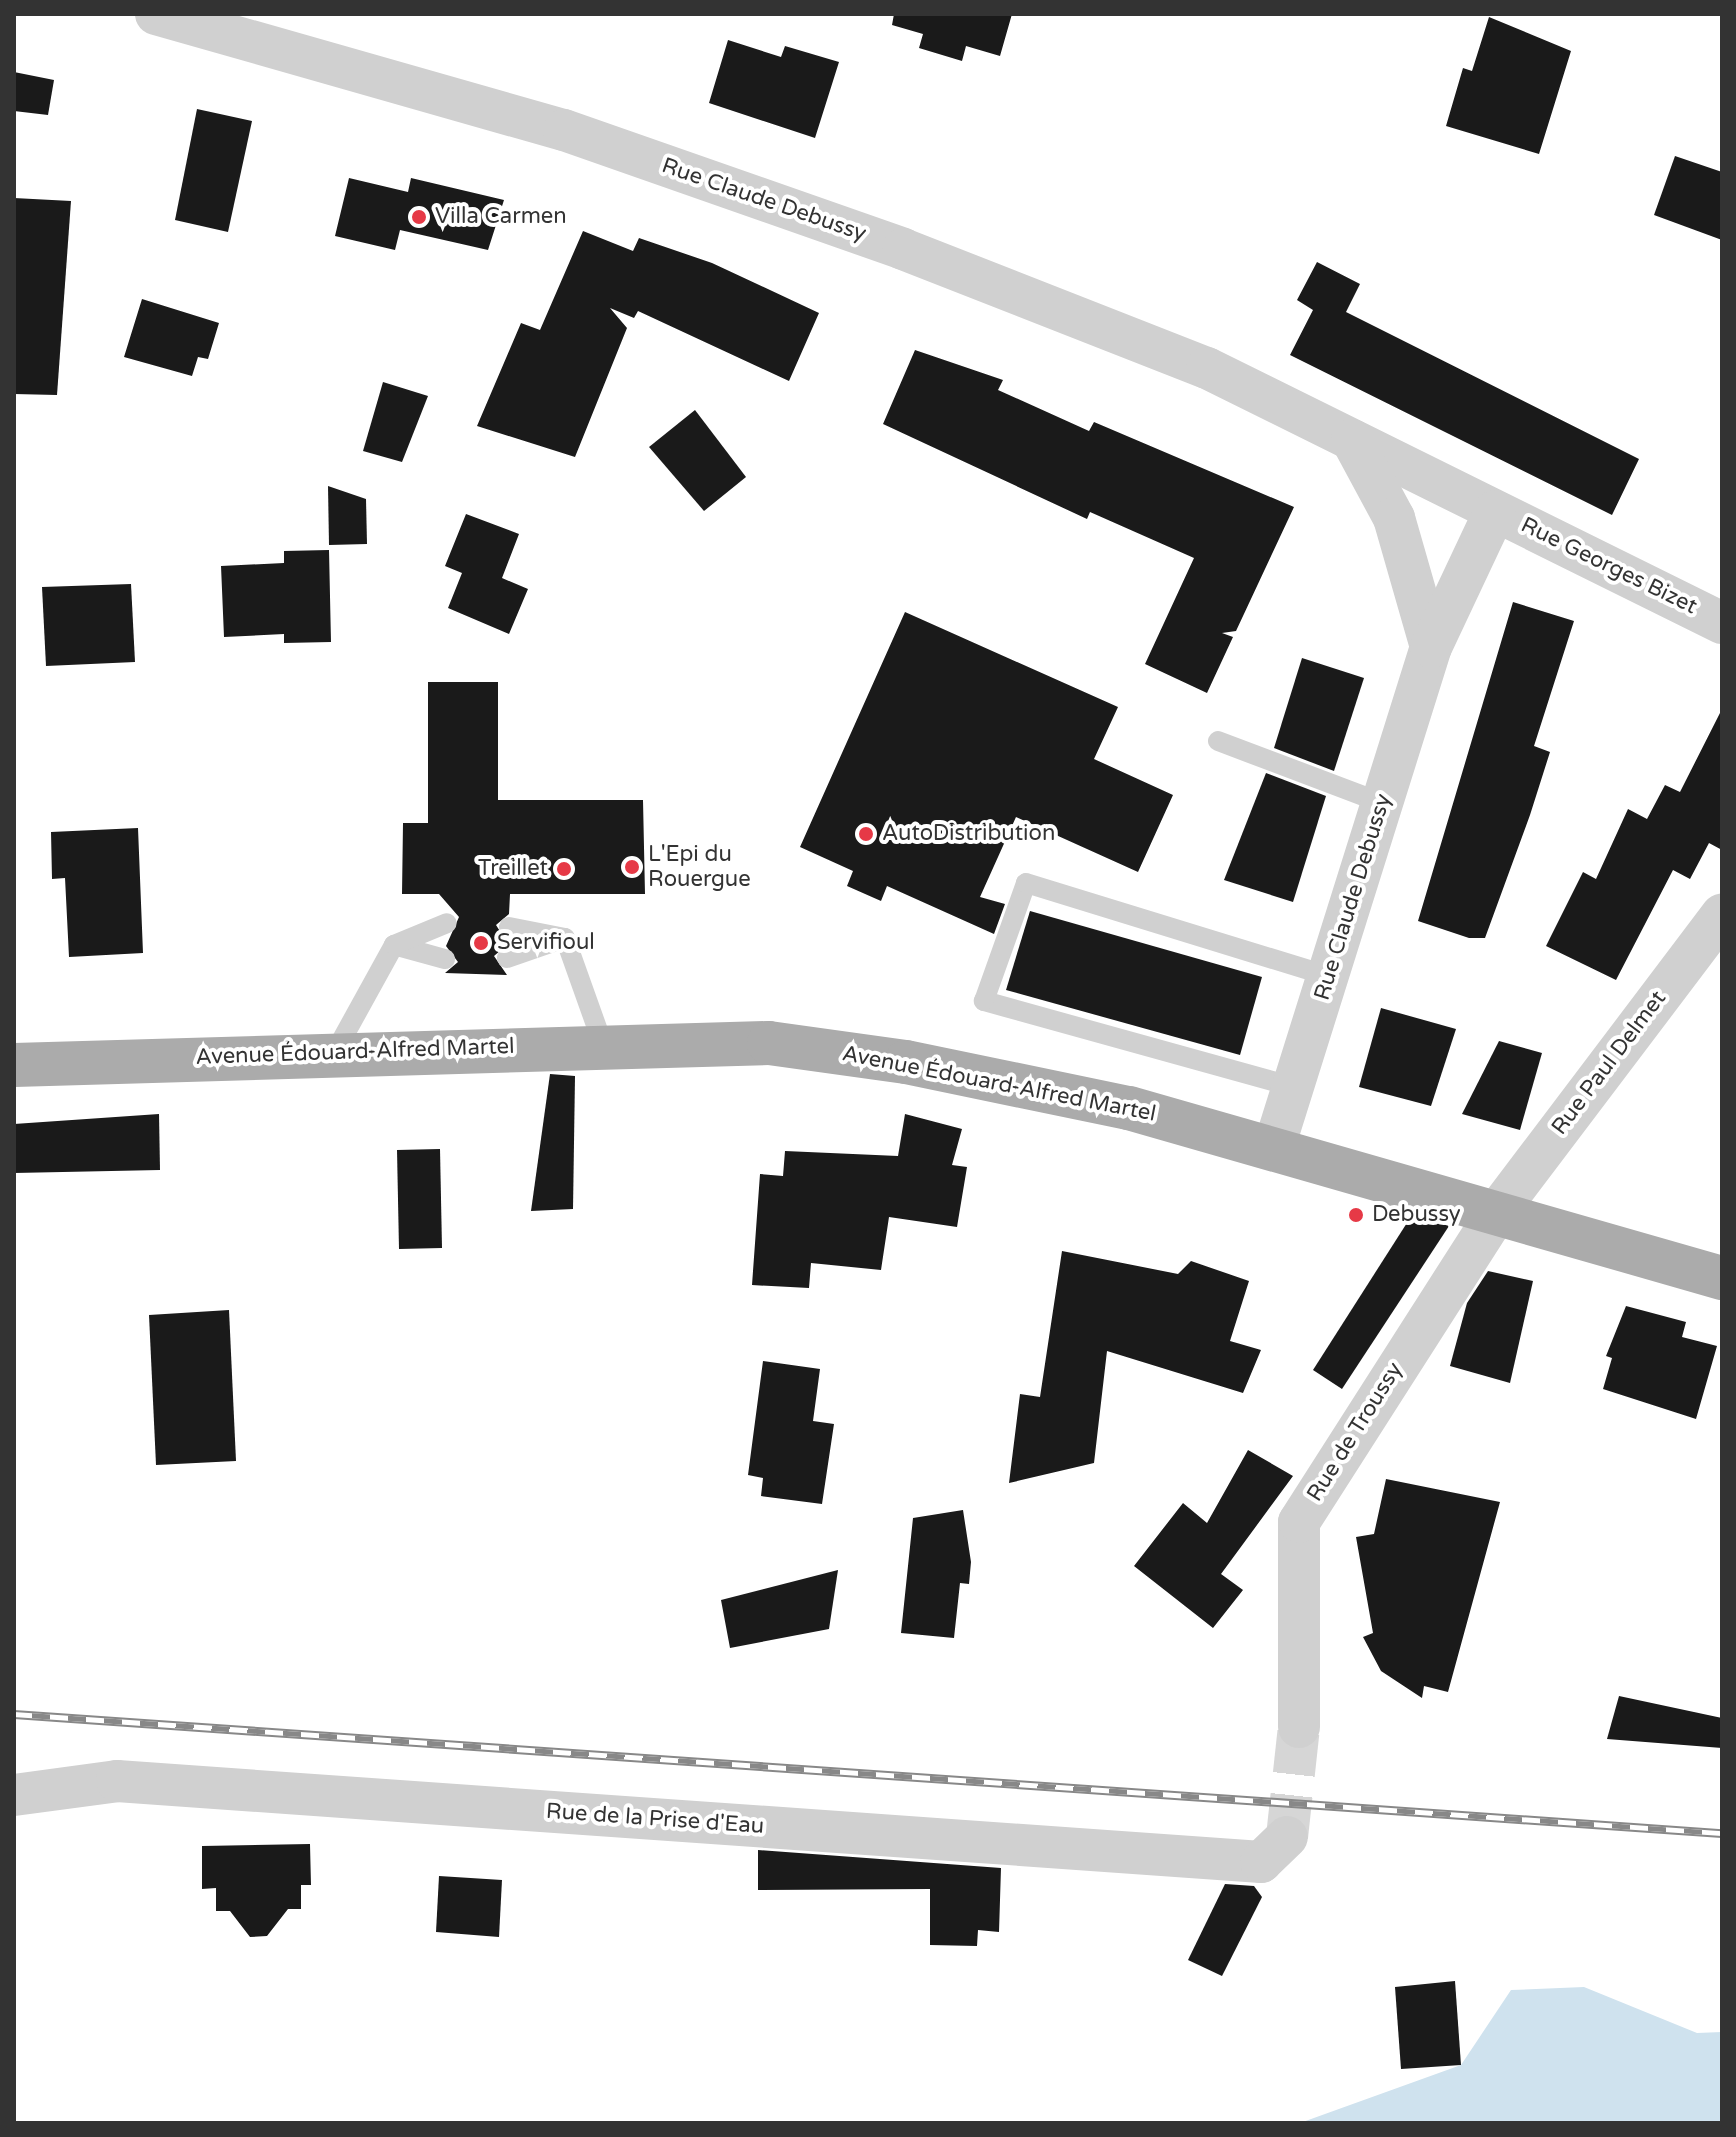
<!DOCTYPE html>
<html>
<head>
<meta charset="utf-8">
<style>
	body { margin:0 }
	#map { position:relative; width:1736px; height:2137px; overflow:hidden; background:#fff; font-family:"Varela Round",sans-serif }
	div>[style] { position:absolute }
	.water>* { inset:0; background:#cfe2ee }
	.building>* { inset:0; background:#1a1a1a }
	.minor-tunnel>* { height:42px; margin-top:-21px; transform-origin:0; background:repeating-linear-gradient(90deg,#d6d6d6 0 42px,transparent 0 63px) }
	.service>* { height:20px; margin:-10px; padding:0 10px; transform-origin:10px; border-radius:10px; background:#d0d0d0 }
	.minor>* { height:42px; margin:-21px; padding:0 21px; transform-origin:21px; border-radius:21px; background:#d0d0d0 }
	.primary>* { height:44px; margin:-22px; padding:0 22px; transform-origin:22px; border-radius:22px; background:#ababab }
	.rail>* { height:9px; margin-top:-4.5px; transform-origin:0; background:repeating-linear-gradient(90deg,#fff 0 18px,#888 0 36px); box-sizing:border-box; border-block:2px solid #888 }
	.dots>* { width:22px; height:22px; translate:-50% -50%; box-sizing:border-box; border:4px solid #fff; border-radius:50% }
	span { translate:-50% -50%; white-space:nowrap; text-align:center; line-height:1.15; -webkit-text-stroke:8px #fff; paint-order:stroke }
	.street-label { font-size:22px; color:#333 }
	.poi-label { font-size:22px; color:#333 }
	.left { translate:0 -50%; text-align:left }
	.right { translate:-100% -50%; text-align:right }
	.frame { position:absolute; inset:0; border:16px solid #333; pointer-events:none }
</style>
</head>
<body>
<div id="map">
	<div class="water">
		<div style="clip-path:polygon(1584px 1987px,1697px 2033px,1722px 2032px,1722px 2123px,1300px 2123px,1461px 2065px,1511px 1990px)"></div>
	</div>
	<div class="building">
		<div style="clip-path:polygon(894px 14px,1012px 14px,1000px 56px,966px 46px,962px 61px,919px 48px,923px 34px,892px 25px)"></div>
		<div style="clip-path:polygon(1489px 17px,1571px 51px,1539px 154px,1446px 126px,1463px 68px,1472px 71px)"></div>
		<div style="clip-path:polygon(728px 40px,781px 57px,785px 46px,839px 62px,815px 138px,709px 103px)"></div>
		<div style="clip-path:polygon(14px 72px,54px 80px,48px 115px,14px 111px)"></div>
		<div style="clip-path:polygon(197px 109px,252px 121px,228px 232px,175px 220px)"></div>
		<div style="clip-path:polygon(1675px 156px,1722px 172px,1722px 240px,1654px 215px)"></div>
		<div style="clip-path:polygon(349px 178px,408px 192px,411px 178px,504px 200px,488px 250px,400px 230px,395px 250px,335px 236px)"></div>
		<div style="clip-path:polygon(14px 198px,71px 201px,57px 395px,14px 394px)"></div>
		<div style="clip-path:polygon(583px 231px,633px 251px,639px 238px,712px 263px,819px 313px,789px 381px,638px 311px,634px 318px,610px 308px,627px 328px,575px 457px,477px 426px,521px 323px,540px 330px)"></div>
		<div style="clip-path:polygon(1317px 262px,1360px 284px,1346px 312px,1639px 459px,1612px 515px,1290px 355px,1313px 310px,1297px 300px)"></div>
		<div style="clip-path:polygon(142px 299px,219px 323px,208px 359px,198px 357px,192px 376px,124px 357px)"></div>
		<div style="clip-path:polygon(915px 350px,1003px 380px,998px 390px,1089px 431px,1094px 422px,1294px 507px,1236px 631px,1222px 633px,1233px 637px,1207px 693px,1145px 664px,1194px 558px,1090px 512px,1087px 519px,883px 424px)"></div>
		<div style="clip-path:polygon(383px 382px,428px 396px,402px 462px,363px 451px)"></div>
		<div style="clip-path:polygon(695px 410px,746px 477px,704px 511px,649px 447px)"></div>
		<div style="clip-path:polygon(328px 486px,366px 499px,367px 544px,329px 545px)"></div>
		<div style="clip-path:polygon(466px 514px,519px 534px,502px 578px,528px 589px,509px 634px,448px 608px,462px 573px,445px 566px)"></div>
		<div style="clip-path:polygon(329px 550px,331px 642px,284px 643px,284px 634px,224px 637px,221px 566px,284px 563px,284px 551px)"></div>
		<div style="clip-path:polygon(131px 584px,135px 662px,46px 666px,42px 587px)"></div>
		<div style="clip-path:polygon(1513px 602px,1574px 621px,1534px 746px,1550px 752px,1530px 815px,1485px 938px,1469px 938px,1418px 921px)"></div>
		<div style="clip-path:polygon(905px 612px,1118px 707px,1094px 759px,1173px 795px,1138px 872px,1016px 817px,980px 897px,1005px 904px,994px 934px,887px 886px,881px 901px,847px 886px,853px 871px,800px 847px)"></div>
		<div style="clip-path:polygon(1302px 658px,1364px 678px,1334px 771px,1274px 748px)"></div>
		<div style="clip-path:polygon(428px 682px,498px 682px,498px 800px,643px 800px,645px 894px,510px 894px,509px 914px,496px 925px,508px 944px,494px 956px,507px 975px,445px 973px,458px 962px,446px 946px,459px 917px,439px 894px,402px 894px,403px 823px,428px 823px)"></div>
		<div style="clip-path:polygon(1722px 709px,1722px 850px,1709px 843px,1690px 879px,1673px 870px,1616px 980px,1546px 946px,1583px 872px,1596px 879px,1628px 809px,1647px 819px,1665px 785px,1680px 792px)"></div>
		<div style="clip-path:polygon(1266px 773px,1326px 796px,1293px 902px,1224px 880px)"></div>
		<div style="clip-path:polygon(138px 828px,143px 953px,69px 957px,65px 878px,52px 879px,51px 832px)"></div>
		<div style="clip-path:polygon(1030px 911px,1262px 977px,1240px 1055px,1006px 990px)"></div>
		<div style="clip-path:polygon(1381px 1008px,1456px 1029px,1431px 1106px,1359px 1087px)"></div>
		<div style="clip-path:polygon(1499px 1041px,1542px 1053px,1520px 1130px,1462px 1114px)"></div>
		<div style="clip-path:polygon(550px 1074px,575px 1076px,573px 1209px,531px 1211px)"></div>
		<div style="clip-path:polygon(159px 1114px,160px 1170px,14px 1173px,14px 1124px)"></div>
		<div style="clip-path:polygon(905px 1114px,962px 1129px,952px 1165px,967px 1167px,957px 1227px,889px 1217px,881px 1270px,811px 1263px,809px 1288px,752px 1285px,760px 1174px,783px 1176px,785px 1151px,898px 1156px)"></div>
		<div style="clip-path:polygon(440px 1149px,442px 1248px,399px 1249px,397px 1150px)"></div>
		<div style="clip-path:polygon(1412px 1215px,1449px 1226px,1342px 1389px,1313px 1370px)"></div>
		<div style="clip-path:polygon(1062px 1251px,1178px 1274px,1191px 1261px,1249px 1281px,1230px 1341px,1261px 1350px,1243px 1393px,1107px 1351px,1094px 1463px,1009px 1483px,1020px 1394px,1040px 1397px)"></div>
		<div style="clip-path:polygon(1488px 1271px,1533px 1281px,1510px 1383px,1450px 1366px,1467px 1303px)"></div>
		<div style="clip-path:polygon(1626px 1306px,1686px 1322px,1682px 1337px,1717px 1346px,1696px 1419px,1603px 1389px,1612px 1358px,1606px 1356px)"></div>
		<div style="clip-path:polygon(229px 1310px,236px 1461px,156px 1465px,149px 1315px)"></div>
		<div style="clip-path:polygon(763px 1361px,820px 1369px,813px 1421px,834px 1424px,822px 1504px,761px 1496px,763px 1478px,748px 1475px)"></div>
		<div style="clip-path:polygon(1248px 1450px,1293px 1476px,1221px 1574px,1243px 1590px,1213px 1628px,1134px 1566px,1183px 1503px,1207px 1523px)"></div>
		<div style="clip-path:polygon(1386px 1479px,1500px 1502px,1448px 1692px,1424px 1686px,1422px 1698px,1381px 1671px,1363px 1637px,1373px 1633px,1356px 1537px,1374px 1534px)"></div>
		<div style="clip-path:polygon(963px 1510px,971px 1562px,969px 1584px,960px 1583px,954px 1638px,901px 1633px,913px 1518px)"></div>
		<div style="clip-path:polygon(838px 1570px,829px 1629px,730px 1648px,721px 1600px)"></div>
		<div style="clip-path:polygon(1619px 1696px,1722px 1718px,1722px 1748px,1607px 1739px)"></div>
		<div style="clip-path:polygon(310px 1844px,311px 1885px,301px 1885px,301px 1909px,288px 1909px,267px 1936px,250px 1937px,230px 1911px,216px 1911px,216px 1888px,202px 1889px,202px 1846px)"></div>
		<div style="clip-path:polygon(758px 1850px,1001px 1868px,999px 1932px,978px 1930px,977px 1946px,930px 1945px,930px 1889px,758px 1890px)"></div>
		<div style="clip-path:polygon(439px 1876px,502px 1880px,499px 1937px,436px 1932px)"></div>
		<div style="clip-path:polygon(1225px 1884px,1254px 1886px,1262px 1897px,1222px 1976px,1188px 1960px)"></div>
		<div style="clip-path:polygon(1455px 1981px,1461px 2065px,1401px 2069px,1395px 1987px)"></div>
	</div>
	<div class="minor-tunnel">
		<div style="left:1287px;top:1837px;width:111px;rotate:-83.8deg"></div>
	</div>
	<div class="service">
		<div style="left:1218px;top:741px;width:175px;rotate:20.7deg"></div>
		<div style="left:509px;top:927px;width:57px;rotate:11.1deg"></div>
		<div style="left:565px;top:938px;width:110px;rotate:70.4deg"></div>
		<div style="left:394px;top:945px;width:53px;rotate:15.4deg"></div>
		<div style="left:507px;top:958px;width:61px;rotate:-19deg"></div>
		<div style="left:335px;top:1052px;width:122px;rotate:-61.1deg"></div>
		<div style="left:394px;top:945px;width:57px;rotate:-22.5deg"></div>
		<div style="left:1294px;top:1087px;width:322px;rotate:-164.5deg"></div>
		<div style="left:984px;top:1001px;width:125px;rotate:-70.4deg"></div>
		<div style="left:1026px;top:883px;width:316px;rotate:17.1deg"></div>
	</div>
	<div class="minor">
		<div style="left:156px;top:14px;width:424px;rotate:15.9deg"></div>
		<div style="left:564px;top:130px;width:359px;rotate:19.3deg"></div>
		<div style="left:903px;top:249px;width:326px;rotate:21.4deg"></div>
		<div style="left:1207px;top:368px;width:575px;rotate:26.34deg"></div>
		<div style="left:1352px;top:440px;width:89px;rotate:61.7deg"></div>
		<div style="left:1394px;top:518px;width:134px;rotate:74deg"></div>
		<div style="left:1274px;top:1147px;width:524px;rotate:-72.57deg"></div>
		<div style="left:1431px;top:647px;width:150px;rotate:-64.8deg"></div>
		<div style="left:1299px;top:1727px;width:205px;rotate:-90deg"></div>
		<div style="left:1299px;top:1522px;width:368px;rotate:-57.4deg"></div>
		<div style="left:1497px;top:1212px;width:373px;rotate:-52.9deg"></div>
		<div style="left:14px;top:1795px;width:104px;rotate:-7.7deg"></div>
		<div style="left:117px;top:1781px;width:1147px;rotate:4.05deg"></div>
		<div style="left:1261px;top:1862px;width:36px;rotate:-44deg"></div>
	</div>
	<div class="primary">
		<div style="left:14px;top:1065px;width:755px;rotate:-1.67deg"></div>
		<div style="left:769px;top:1043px;width:138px;rotate:7.9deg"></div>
		<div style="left:906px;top:1062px;width:228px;rotate:11.7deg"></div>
		<div style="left:1129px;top:1108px;width:617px;rotate:16deg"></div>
	</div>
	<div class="rail">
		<div style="left:14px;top:1714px;width:1712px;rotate:3.99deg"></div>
	</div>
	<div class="dots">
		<div style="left:419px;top:217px;background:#e63946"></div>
		<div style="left:866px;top:834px;background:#e63946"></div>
		<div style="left:632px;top:867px;background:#e63946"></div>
		<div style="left:564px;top:869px;background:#e63946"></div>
		<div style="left:481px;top:943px;background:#e63946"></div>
		<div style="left:1356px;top:1215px;background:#e63946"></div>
	</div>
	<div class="street-label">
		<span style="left:764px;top:200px;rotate:19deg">Rue Claude Debussy</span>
		<span style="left:1609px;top:566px;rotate:26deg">Rue Georges Bizet</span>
		<span style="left:1353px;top:897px;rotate:-73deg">Rue Claude Debussy</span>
		<span style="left:355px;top:1052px;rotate:-2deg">Avenue Édouard-Alfred Martel</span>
		<span style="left:1609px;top:1063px;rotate:-53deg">Rue Paul Delmet</span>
		<span style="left:999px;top:1084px;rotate:11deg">Avenue Édouard-Alfred Martel</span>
		<span style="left:1355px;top:1432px;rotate:-58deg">Rue de Troussy</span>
		<span style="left:655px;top:1819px;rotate:4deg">Rue de la Prise d'Eau</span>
	</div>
	<div class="poi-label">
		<span class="left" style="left:435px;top:217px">Villa Carmen</span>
		<span class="left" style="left:882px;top:834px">AutoDistribution</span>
		<span class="left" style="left:648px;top:867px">L'Epi du<br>Rouergue</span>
		<span class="right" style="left:548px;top:869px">Treillet</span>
		<span class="left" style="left:497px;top:943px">Servifioul</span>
		<span class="left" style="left:1372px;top:1215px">Debussy</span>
	</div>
	<div class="frame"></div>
</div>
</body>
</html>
